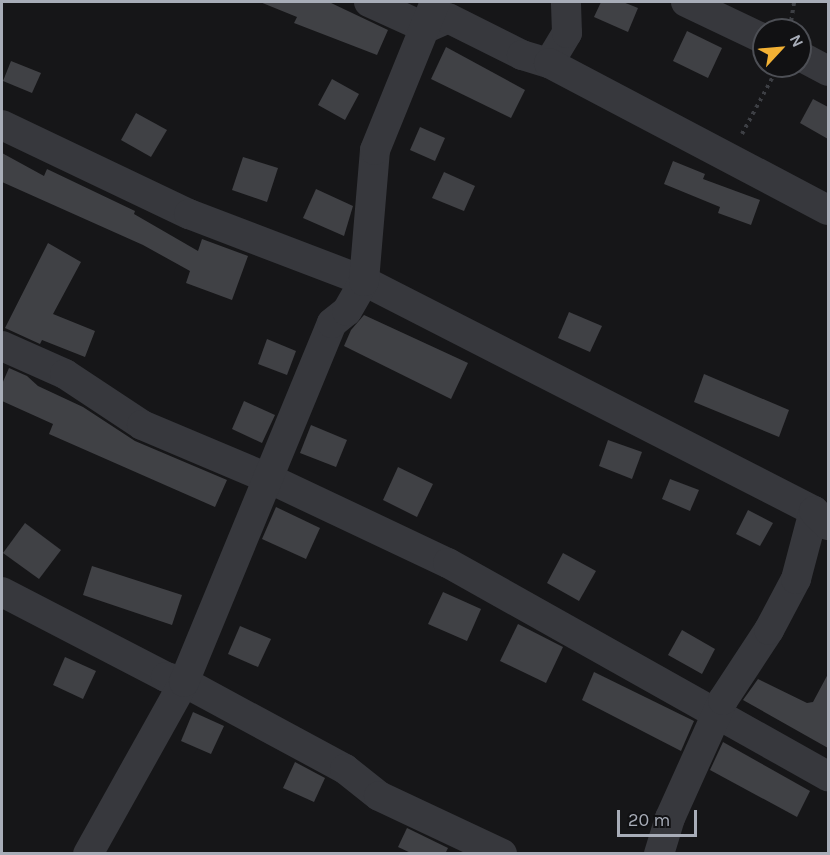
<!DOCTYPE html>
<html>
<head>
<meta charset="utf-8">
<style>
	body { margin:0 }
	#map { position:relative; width:830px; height:855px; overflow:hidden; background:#161618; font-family:Karla,sans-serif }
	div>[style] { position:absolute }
	.building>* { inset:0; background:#404145 }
	.path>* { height:4px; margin-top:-2px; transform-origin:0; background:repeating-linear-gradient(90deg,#3d3f44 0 3px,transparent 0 7.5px) }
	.street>* { height:30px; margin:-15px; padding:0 15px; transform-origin:15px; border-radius:15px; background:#37383d }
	span { translate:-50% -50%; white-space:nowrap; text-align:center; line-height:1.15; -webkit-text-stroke:4.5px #111113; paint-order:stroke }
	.frame { position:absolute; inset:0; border:3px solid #a8adb8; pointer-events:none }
	.north { position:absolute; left:752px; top:18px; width:60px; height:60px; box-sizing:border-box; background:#111113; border:2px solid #4d4f55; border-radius:50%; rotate:64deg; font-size:16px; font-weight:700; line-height:24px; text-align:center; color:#a8adb8 }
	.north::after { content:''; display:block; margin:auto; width:21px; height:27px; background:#f2b134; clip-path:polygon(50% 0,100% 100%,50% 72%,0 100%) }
	.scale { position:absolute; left:617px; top:810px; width:80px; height:27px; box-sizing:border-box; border:3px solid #a8adb8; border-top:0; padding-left:8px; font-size:18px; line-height:21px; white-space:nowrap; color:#a8adb8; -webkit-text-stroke:4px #111113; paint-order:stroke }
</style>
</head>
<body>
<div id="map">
	<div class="building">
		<div style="clip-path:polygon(260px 2px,329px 2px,388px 30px,377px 55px,294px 23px,297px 17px)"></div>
		<div style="clip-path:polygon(601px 2px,623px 2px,638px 8px,628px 32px,594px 17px)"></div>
		<div style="clip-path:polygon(687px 31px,722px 48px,708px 78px,673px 61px)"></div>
		<div style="clip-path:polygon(446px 47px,525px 90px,511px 118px,431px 79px)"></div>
		<div style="clip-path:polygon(11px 61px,41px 73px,32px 93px,3px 81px)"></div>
		<div style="clip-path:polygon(332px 79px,359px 94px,345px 120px,318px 105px)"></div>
		<div style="clip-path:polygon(813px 99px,828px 107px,828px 139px,800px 123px)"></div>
		<div style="clip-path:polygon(136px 113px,167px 130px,151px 157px,121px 140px)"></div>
		<div style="clip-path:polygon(420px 127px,445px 138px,435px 161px,410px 150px)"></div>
		<div style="clip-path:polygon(2px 153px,44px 176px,47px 169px,135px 211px,134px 214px,198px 251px,202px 239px,248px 256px,232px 300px,186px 283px,190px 271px,143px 245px,2px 182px)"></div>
		<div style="clip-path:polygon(243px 157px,278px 168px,267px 202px,232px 190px)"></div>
		<div style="clip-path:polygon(673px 161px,705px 174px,703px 179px,760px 200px,751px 225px,718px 213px,720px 207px,664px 184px)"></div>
		<div style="clip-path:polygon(444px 172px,475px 186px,464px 211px,432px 198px)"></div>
		<div style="clip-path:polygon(316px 189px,353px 206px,344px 236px,303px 218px)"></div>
		<div style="clip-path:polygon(48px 243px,81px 262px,53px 314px,95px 331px,85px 357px,42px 340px,40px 344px,5px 328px)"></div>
		<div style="clip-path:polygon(569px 312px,602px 326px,590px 352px,558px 338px)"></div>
		<div style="clip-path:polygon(364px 315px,468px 363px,451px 399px,344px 346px,351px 330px)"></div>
		<div style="clip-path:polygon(267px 339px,296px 351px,287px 375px,258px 364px)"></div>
		<div style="clip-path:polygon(9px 368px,27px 376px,38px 386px,83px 407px,135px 441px,227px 480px,215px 507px,49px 434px,53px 424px,2px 401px,2px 384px)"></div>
		<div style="clip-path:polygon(704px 374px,789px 410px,779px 437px,694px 402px)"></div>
		<div style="clip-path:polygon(244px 401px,275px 415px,262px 443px,232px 429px)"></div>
		<div style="clip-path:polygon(311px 425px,347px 440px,336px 467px,300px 453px)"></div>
		<div style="clip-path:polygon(608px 440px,642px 452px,632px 479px,599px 466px)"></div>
		<div style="clip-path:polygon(398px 467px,433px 484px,417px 517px,383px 500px)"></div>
		<div style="clip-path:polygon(670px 479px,699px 490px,690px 511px,662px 499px)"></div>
		<div style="clip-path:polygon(276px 507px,320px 528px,306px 559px,262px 539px)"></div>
		<div style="clip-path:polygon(748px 510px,773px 523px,760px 546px,736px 534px)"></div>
		<div style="clip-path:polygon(25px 523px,61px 550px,39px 579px,3px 553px)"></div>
		<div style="clip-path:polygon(563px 553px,596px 571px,579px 601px,547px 583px)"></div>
		<div style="clip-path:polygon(92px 566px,182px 595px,172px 625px,83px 595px)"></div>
		<div style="clip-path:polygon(443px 592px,481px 609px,467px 641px,428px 624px)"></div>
		<div style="clip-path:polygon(518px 624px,563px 647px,546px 683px,500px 661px)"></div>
		<div style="clip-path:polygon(240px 626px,271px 639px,258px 667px,228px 654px)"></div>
		<div style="clip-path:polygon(682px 630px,715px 649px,702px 674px,668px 655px)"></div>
		<div style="clip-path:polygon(65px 657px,96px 671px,83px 699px,53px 685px)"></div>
		<div style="clip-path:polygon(594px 672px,694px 721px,681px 751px,582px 700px)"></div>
		<div style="clip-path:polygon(828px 674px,828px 748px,743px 700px,758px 679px,807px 703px,813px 702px)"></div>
		<div style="clip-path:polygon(193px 712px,224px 726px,211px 754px,181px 741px)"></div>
		<div style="clip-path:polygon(723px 742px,810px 791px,797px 817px,710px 770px)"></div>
		<div style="clip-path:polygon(295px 762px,325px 778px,314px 802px,283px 788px)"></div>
		<div style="clip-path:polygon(407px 828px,448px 848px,445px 854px,413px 854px,398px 847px)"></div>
	</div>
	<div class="path">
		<div style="left:790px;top:28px;width:26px;rotate:-81deg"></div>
		<div style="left:742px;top:134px;width:74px;rotate:-61.7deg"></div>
	</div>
	<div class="street">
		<div style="left:369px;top:2px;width:63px;rotate:24.5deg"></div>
		<div style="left:426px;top:28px;width:24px;rotate:-24deg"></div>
		<div style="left:448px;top:18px;width:83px;rotate:26.6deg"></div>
		<div style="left:522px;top:55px;width:28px;rotate:17deg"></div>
		<div style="left:549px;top:63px;width:35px;rotate:-59deg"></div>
		<div style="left:567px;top:33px;width:31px;rotate:-92deg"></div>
		<div style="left:686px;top:2px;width:86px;rotate:25.4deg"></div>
		<div style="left:800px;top:56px;width:32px;rotate:28deg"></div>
		<div style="left:549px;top:63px;width:315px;rotate:27.8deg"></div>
		<div style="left:2px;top:125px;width:207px;rotate:25.5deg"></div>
		<div style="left:189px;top:214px;width:187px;rotate:20.9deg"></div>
		<div style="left:364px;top:281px;width:505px;rotate:27.07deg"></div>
		<div style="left:2px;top:346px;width:69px;rotate:24deg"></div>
		<div style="left:65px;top:374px;width:92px;rotate:33.5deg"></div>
		<div style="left:142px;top:425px;width:139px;rotate:22.9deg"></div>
		<div style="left:270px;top:479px;width:197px;rotate:25.3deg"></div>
		<div style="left:448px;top:563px;width:436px;rotate:29.3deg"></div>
		<div style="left:2px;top:592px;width:185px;rotate:27.4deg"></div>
		<div style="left:166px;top:677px;width:19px;rotate:16deg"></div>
		<div style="left:184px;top:682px;width:183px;rotate:28.4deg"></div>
		<div style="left:345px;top:769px;width:43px;rotate:38.5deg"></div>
		<div style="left:379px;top:796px;width:136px;rotate:25.2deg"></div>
		<div style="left:88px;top:854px;width:197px;rotate:-60.8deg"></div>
		<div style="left:184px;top:682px;width:388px;rotate:-67.6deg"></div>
		<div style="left:332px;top:323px;width:19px;rotate:-39deg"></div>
		<div style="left:347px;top:311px;width:34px;rotate:-60deg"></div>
		<div style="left:364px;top:281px;width:131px;rotate:-85.2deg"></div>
		<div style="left:375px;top:150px;width:160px;rotate:-67.9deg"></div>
		<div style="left:659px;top:854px;width:38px;rotate:-73deg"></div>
		<div style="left:670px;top:818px;width:129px;rotate:-65.8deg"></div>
		<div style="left:723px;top:700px;width:84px;rotate:-56.7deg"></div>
		<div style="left:769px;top:630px;width:58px;rotate:-62.1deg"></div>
		<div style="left:796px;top:579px;width:70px;rotate:-75.2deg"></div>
		<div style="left:814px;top:511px;width:20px;rotate:45deg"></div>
	</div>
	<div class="frame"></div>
	<div class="north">N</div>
	<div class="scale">20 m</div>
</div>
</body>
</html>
